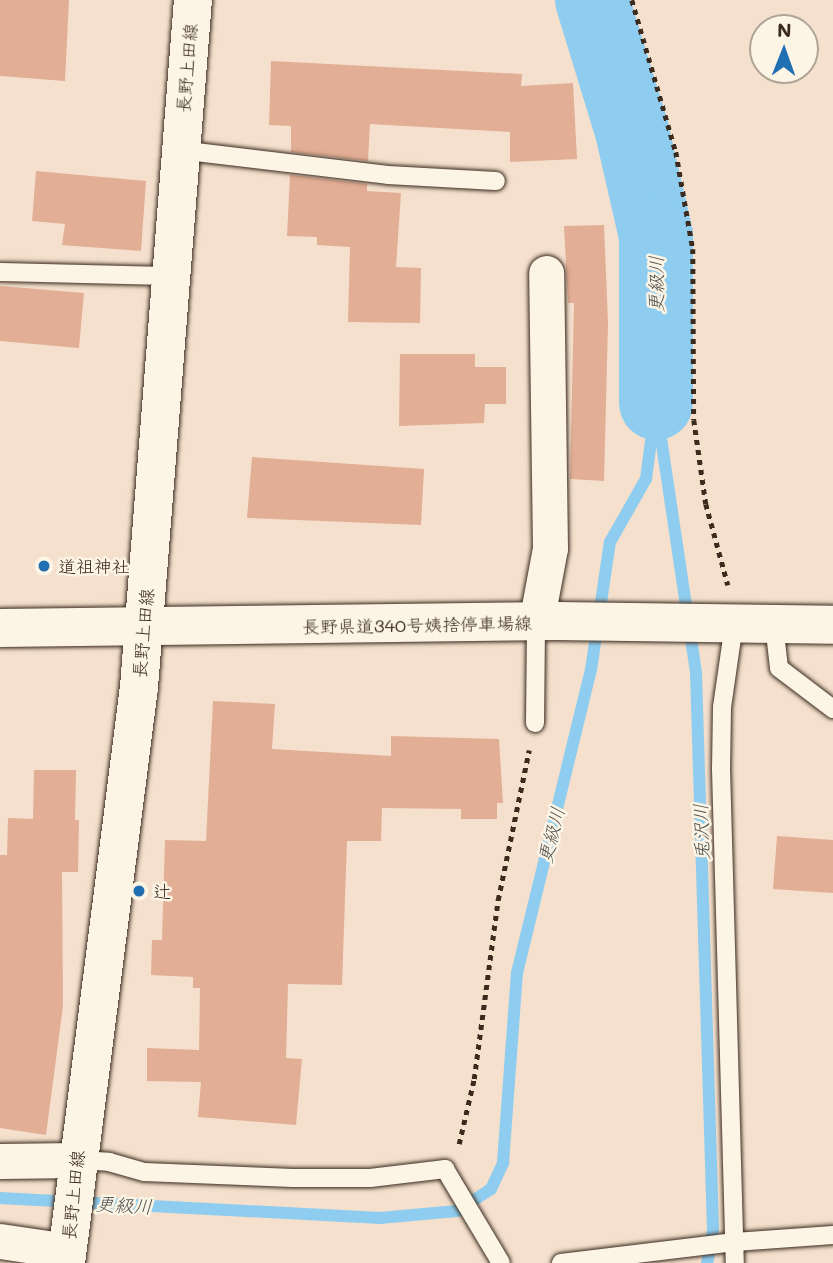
<!DOCTYPE html>
<html>
<head>
<meta charset="utf-8">
<style>
	body { margin:0 }
	#map { position:relative; width:833px; height:1263px; overflow:hidden; background:#f4e0cd; font-family:Mali,"Klee One",sans-serif }
	div>[style] { position:absolute }
	.stream>* { height:12px; margin:-6px; padding:0 6px; transform-origin:6px; border-radius:6px; background:#8ecdef }
	.river>* { height:74px; margin:-37px; padding:0 37px; transform-origin:37px; border-radius:37px; background:#8ecdef }
	.building>* { inset:0; background:#e2ae95 }
	.path>* { height:4.5px; margin-top:-2.25px; transform-origin:0; background:repeating-linear-gradient(90deg,#3b2a1e 0 5px,transparent 0 10px) }
	.roads { filter:drop-shadow(0 0 2px #3b2a1e) drop-shadow(0 0 2px #3b2a1e) }
	.service>* { height:18px; margin:-9px; padding:0 9px; transform-origin:9px; border-radius:9px; background:#fcf5e5 }
	.minor>* { height:35px; margin:-17.5px; padding:0 17.5px; transform-origin:17.5px; border-radius:17.5px; background:#fcf5e5 }
	.secondary>* { height:38px; margin:-19px; padding:0 19px; transform-origin:19px; border-radius:19px; background:#fcf5e5 }
	.primary>* { height:38px; margin:-19px; padding:0 19px; transform-origin:19px; border-radius:19px; background:#fcf5e5 }
	.dots>* { width:19px; height:19px; translate:-50% -50%; box-sizing:border-box; border:4px solid #fcf5e5; border-radius:50% }
	span { translate:-50% -50%; white-space:nowrap; text-align:center; line-height:1.15; -webkit-text-stroke:5px #fcf5e5; paint-order:stroke }
	.street-label { font-size:18px; color:#3b2a1e }
	.poi-label { font-size:18px; color:#3b2a1e }
	.left { translate:0 -50%; text-align:left }
	.water-label { font-size:19px; color:#505352; font-style:italic }
	.north { position:absolute; left:749px; top:14px; width:70px; height:70px; box-sizing:border-box; background:#fcf5e5; border:2px solid #afa495; border-radius:50%; rotate:1deg; font-size:19px; font-weight:700; line-height:28px; text-align:center; color:#3b2a1e }
	.north::after { content:''; display:block; margin:auto; width:24px; height:32px; background:#1f6fb2; clip-path:polygon(50% 0,100% 100%,50% 72%,0 100%) }
</style>
</head>
<body>
<div id="map">
	<div class="stream">
		<div style="left:658px;top:418px;width:258px;rotate:81.5deg"></div>
		<div style="left:696px;top:673px;width:557px;rotate:88.25deg"></div>
		<div style="left:713px;top:1230px;width:34px;rotate:100deg"></div>
		<div style="left:0;top:1198px;width:381px;rotate:3deg"></div>
		<div style="left:380px;top:1218px;width:77px;rotate:-5.2deg"></div>
		<div style="left:457px;top:1211px;width:40px;rotate:-32.9deg"></div>
		<div style="left:491px;top:1189px;width:29px;rotate:-65deg"></div>
		<div style="left:503px;top:1163px;width:191px;rotate:-85.8deg"></div>
		<div style="left:517px;top:973px;width:312px;rotate:-76.3deg"></div>
		<div style="left:591px;top:670px;width:129px;rotate:-81.6deg"></div>
		<div style="left:610px;top:542px;width:73px;rotate:-60.3deg"></div>
		<div style="left:646px;top:479px;width:77px;rotate:-82.5deg"></div>
	</div>
	<div class="river">
		<div style="left:592px;top:0;width:137px;rotate:73deg"></div>
		<div style="left:632px;top:131px;width:108px;rotate:77.1deg"></div>
		<div style="left:656px;top:236px;width:167px;rotate:90deg"></div>
	</div>
	<div class="building">
		<div style="clip-path:polygon(0 0,69px 0,65px 81px,0 76px)"></div>
		<div style="clip-path:polygon(271px 61px,522px 74px,521px 86px,573px 83px,577px 159px,510px 162px,510px 132px,370px 124px,368px 161px,291px 152px,291px 126px,269px 125px)"></div>
		<div style="clip-path:polygon(36px 171px,146px 181px,141px 251px,62px 245px,65px 224px,32px 221px)"></div>
		<div style="clip-path:polygon(290px 175px,367px 184px,367px 191px,401px 193px,396px 267px,421px 268px,420px 323px,348px 322px,350px 247px,317px 245px,317px 237px,287px 236px)"></div>
		<div style="clip-path:polygon(604px 225px,608px 323px,604px 481px,570px 479px,574px 303px,568px 303px,564px 226px)"></div>
		<div style="clip-path:polygon(0 286px,84px 293px,79px 348px,0 341px)"></div>
		<div style="clip-path:polygon(400px 354px,475px 354px,475px 367px,506px 367px,506px 404px,485px 404px,484px 423px,399px 426px)"></div>
		<div style="clip-path:polygon(252px 457px,424px 469px,421px 525px,247px 518px)"></div>
		<div style="clip-path:polygon(213px 701px,275px 704px,272px 749px,391px 756px,391px 736px,499px 739px,503px 803px,497px 803px,497px 819px,461px 819px,461px 809px,382px 808px,381px 841px,347px 841px,342px 985px,288px 984px,286px 1058px,302px 1059px,296px 1125px,198px 1117px,201px 1082px,147px 1081px,147px 1048px,199px 1050px,200px 988px,193px 988px,193px 977px,151px 975px,152px 940px,162px 940px,165px 840px,206px 841px)"></div>
		<div style="clip-path:polygon(34px 770px,76px 770px,75px 820px,79px 820px,78px 872px,62px 872px,63px 1006px,46px 1135px,0 1128px,0 855px,7px 855px,8px 818px,33px 819px)"></div>
		<div style="clip-path:polygon(777px 836px,833px 840px,833px 893px,773px 889px)"></div>
	</div>
	<div class="path">
		<div style="left:632px;top:0;width:158px;rotate:73.9deg"></div>
		<div style="left:676px;top:152px;width:98px;rotate:80.1deg"></div>
		<div style="left:693px;top:249px;width:171px;rotate:89.7deg"></div>
		<div style="left:694px;top:420px;width:85px;rotate:81.9deg"></div>
		<div style="left:706px;top:504px;width:84px;rotate:74.8deg"></div>
		<div style="left:459px;top:1144px;width:67px;rotate:-77deg"></div>
		<div style="left:474px;top:1079px;width:181px;rotate:-82.4deg"></div>
		<div style="left:498px;top:900px;width:153px;rotate:-78.3deg"></div>
	</div>
	<div class="roads">
		<div class="service">
			<div style="left:179px;top:150px;width:210px;rotate:6.8deg"></div>
			<div style="left:388px;top:175px;width:108px;rotate:3.2deg"></div>
			<div style="left:0;top:272px;width:168px;rotate:1.4deg"></div>
			<div style="left:734px;top:624px;width:84px;rotate:98.2deg"></div>
			<div style="left:722px;top:707px;width:62px;rotate:90.9deg"></div>
			<div style="left:721px;top:769px;width:494px;rotate:88.4deg"></div>
			<div style="left:774px;top:624px;width:44px;rotate:83.5deg"></div>
			<div style="left:779px;top:668px;width:68px;rotate:37.2deg"></div>
			<div style="left:535px;top:723px;width:100px;rotate:-89.4deg"></div>
			<div style="left:76px;top:1160px;width:33px;rotate:3deg"></div>
			<div style="left:109px;top:1162px;width:36px;rotate:16deg"></div>
			<div style="left:144px;top:1172px;width:149px;rotate:2.3deg"></div>
			<div style="left:293px;top:1178px;width:77px"></div>
			<div style="left:370px;top:1178px;width:76px;rotate:-6.8deg"></div>
			<div style="left:445px;top:1169px;width:109px;rotate:59.2deg"></div>
			<div style="left:561px;top:1263px;width:175px;rotate:-6.9deg"></div>
			<div style="left:735px;top:1242px;width:98px;rotate:-4.1deg"></div>
		</div>
		<div class="minor">
			<div style="left:536px;top:623px;width:76px;rotate:-79.4deg"></div>
			<div style="left:550px;top:548px;width:275px;rotate:-90.8deg"></div>
			<div style="left:0;top:1161px;width:76px;rotate:-0.8deg"></div>
			<div style="left:0;top:1241px;width:68px;rotate:8.5deg"></div>
		</div>
		<div class="secondary">
			<div style="left:0;top:628px;width:556px;rotate:-0.72deg"></div>
			<div style="left:556px;top:621px;width:277px;rotate:0.8deg"></div>
		</div>
		<div class="primary">
			<div style="left:66px;top:1263px;width:581px;rotate:-82.78deg"></div>
			<div style="left:139px;top:687px;width:689px;rotate:-85.51deg"></div>
		</div>
	</div>
	<div class="dots">
		<div style="left:44px;top:566px;background:#1f6fb2"></div>
		<div style="left:139px;top:891px;background:#1f6fb2"></div>
	</div>
	<div class="street-label">
		<span style="left:187px;top:68px;rotate:-85deg">長野上田線</span>
		<span style="left:417px;top:625px;rotate:-1deg">長野県道340号姨捨停車場線</span>
		<span style="left:143px;top:633px;rotate:-85deg">長野上田線</span>
		<span style="left:73px;top:1195px;rotate:-84deg">長野上田線</span>
	</div>
	<div class="poi-label">
		<span class="left" style="left:58px;top:566px">道祖神社</span>
		<span class="left" style="left:153px;top:891px">辻</span>
	</div>
	<div class="water-label">
		<span style="left:656px;top:284px;rotate:-90deg">更級川</span>
		<span style="left:701px;top:832px;rotate:-92deg">兎沢川</span>
		<span style="left:551px;top:835px;rotate:-76deg">更級川</span>
		<span style="left:124px;top:1205px;rotate:3deg">更級川</span>
	</div>
	<div class="north">N</div>
</div>
</body>
</html>
